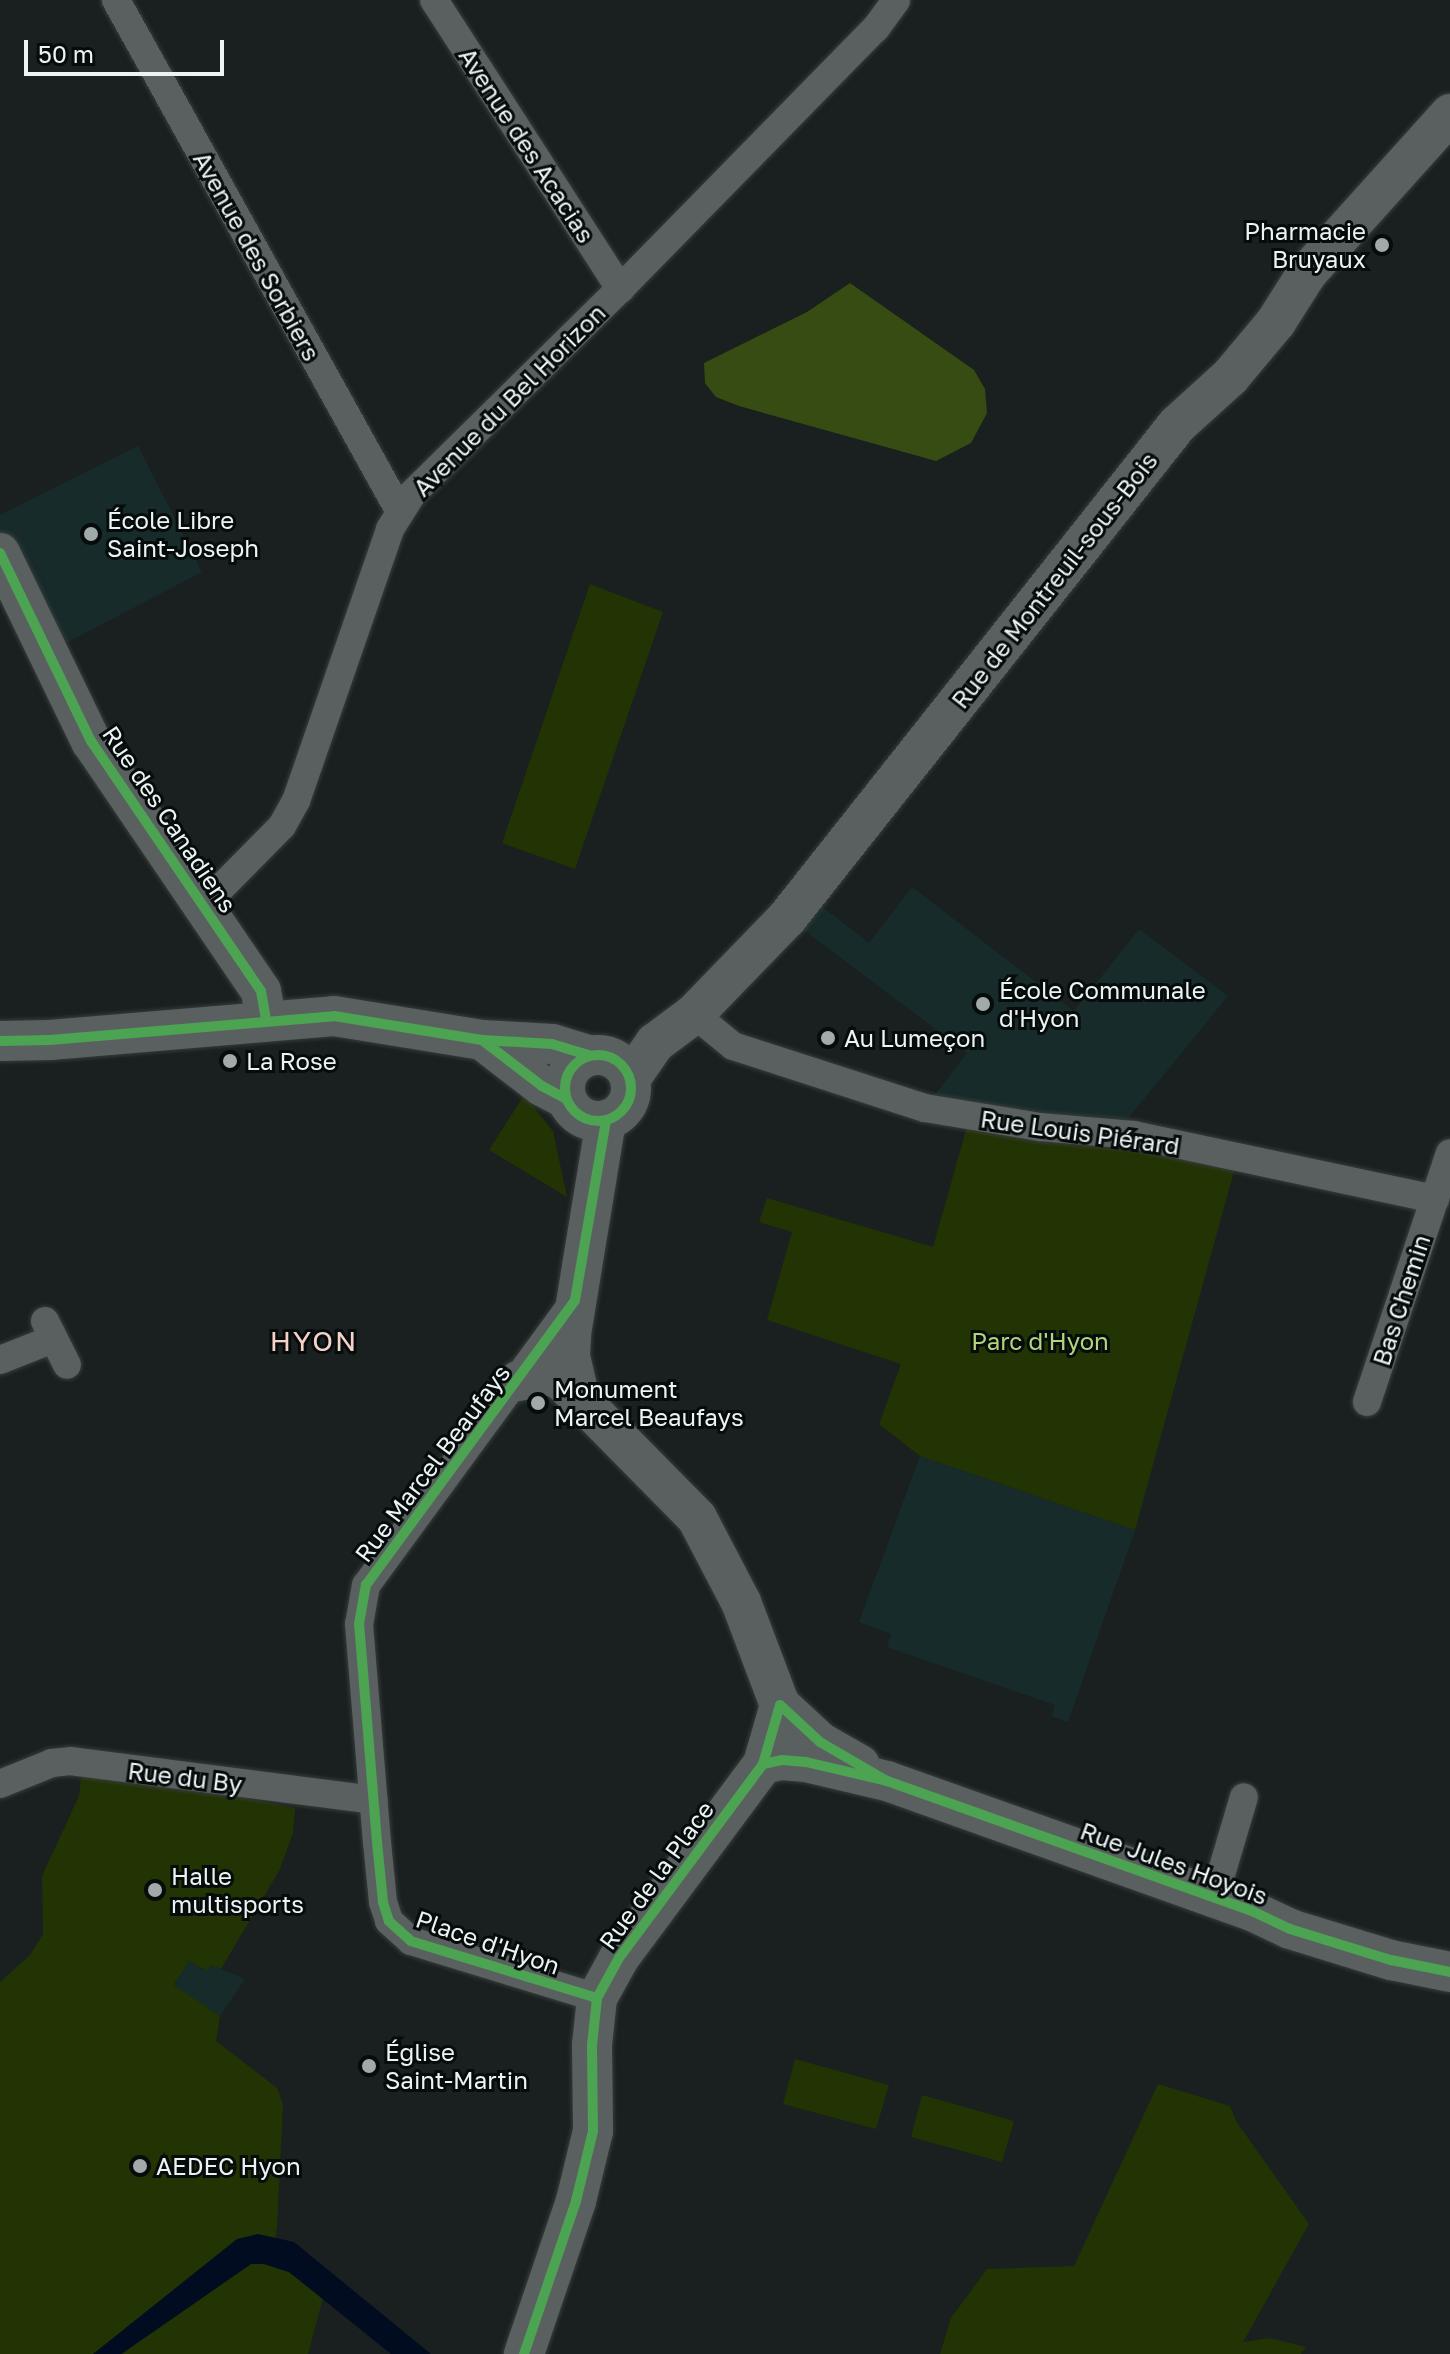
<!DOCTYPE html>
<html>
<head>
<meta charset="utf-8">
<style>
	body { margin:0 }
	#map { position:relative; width:1450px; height:2354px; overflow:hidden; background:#19201f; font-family:"Golos Text",sans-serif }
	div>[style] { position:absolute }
	.built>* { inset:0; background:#172b2a }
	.green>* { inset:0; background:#223304 }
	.forest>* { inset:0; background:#364c13 }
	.water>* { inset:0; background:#020c21 }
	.roads { filter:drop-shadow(0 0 2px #373c3b) drop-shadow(0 0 2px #373c3b) }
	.street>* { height:28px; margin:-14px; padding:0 14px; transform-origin:14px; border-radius:14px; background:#5a6060 }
	.secondary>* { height:40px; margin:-20px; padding:0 20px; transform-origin:20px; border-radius:20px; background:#5a6060 }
	.secondary>.ring { margin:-20px; padding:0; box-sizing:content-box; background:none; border:40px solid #5a6060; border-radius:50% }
	.cycleway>* { height:10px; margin:-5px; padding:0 5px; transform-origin:5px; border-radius:5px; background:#4ca352 }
	.cycleway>.ring { margin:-5px; padding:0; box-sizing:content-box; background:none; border:10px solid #4ca352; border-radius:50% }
	.dots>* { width:22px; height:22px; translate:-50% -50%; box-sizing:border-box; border:4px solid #060b0b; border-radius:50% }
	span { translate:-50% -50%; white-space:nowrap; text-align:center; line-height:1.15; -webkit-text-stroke:6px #060b0b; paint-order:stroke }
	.street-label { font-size:24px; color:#ebf4f3 }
	.poi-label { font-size:24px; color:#ebf4f3 }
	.right { translate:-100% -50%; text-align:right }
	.left { translate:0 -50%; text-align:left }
	.park-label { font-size:24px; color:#b0d67c }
	.quarter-label { font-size:28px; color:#f4d2c9; letter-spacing:2px }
	.scale { position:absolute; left:24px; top:40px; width:200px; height:36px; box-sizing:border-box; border:4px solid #ebf4f3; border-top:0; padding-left:10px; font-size:24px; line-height:28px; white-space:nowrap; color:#ebf4f3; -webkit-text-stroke:6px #060b0b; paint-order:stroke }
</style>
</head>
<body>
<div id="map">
	<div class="built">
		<div style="clip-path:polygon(138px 446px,202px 572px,49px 652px,0 553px,0 515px)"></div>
		<div style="clip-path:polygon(912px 887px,1074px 1011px,1139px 929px,1228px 996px,1117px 1132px,925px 1108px,967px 1053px,788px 918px,806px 894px,869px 943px)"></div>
		<div style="clip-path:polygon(920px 1456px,1135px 1530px,1068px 1722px,1052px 1716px,1055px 1705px,887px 1647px,891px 1634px,859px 1622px)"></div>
		<div style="clip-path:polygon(189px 1961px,206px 1971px,211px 1965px,245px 1979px,220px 2016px,174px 1986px)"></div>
	</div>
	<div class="green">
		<div style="clip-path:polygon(590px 584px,663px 612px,575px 869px,502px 843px)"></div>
		<div style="clip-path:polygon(524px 1095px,553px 1131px,567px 1197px,489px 1150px)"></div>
		<div style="clip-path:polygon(970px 1116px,1238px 1157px,1135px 1530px,920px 1456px,879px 1424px,901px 1364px,767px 1320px,792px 1232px,759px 1222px,767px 1198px,933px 1247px)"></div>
		<div style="clip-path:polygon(82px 1765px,295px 1808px,293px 1833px,280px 1869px,221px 1969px,211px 1965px,207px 1971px,189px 1961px,174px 1985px,220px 2016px,216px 2041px,277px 2088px,283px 2104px,277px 2227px,274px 2247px,102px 2354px,0 2354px,0 1982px,30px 1955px,43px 1934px,42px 1876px,79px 1796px)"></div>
		<div style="clip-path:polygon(795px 2059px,889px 2085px,876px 2129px,783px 2104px)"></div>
		<div style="clip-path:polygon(1158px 2084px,1230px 2106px,1236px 2121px,1309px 2224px,1243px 2342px,1270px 2338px,1306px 2347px,1301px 2354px,940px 2354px,951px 2318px,987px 2269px,1074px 2266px)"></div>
		<div style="clip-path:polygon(922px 2095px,1014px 2121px,1002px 2162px,911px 2137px)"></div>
		<div style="clip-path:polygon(251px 2264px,264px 2264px,289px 2272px,323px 2298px,308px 2354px,122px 2354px)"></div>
	</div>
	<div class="forest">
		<div style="clip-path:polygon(850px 283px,974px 370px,985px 389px,987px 413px,971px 443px,936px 461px,739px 406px,716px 397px,705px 383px,704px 363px,807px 312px)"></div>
	</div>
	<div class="water">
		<div style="clip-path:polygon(258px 2234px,294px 2242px,431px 2354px,391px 2354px,289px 2272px,264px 2264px,251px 2264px,121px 2354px,93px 2354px,237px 2239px)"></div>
	</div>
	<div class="roads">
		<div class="street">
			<div style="left:116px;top:0;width:585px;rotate:60.98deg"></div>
			<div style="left:434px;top:0;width:344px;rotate:57.2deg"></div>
			<div style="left:204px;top:905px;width:111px;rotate:-45.4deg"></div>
			<div style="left:282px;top:826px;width:29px;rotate:-61deg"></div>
			<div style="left:296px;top:801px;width:288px;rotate:-70.9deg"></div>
			<div style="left:390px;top:529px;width:41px;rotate:-57.8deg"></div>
			<div style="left:412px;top:494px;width:292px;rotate:-44.6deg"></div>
			<div style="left:620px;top:289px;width:366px;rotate:-45.6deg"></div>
			<div style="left:876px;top:28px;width:34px;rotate:-54deg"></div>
			<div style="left:694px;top:1014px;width:50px;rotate:39.4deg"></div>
			<div style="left:733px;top:1046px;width:202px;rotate:17.9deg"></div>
			<div style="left:925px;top:1108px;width:117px;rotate:9.4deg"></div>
			<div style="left:1040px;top:1127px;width:94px;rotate:4.9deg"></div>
			<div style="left:1134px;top:1135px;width:308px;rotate:12deg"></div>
			<div style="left:572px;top:1304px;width:348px;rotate:126.2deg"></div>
			<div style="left:366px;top:1585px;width:40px;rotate:100deg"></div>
			<div style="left:359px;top:1624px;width:219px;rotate:85.3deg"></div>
			<div style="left:377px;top:1842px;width:60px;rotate:84.3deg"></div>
			<div style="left:383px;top:1902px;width:20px;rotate:72deg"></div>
			<div style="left:389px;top:1921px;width:30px;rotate:42deg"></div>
			<div style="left:411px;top:1941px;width:195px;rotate:17deg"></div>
			<div style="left:45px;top:1321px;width:49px;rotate:63.4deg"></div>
			<div style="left:0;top:1360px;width:57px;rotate:-21.6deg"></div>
			<div style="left:1367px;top:1402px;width:262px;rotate:-71.6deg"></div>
			<div style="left:0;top:1784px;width:56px;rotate:-22deg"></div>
			<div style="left:52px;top:1763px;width:18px;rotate:-6deg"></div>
			<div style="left:70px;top:1761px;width:306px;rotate:7.3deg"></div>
			<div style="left:1214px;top:1898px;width:105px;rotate:-73.5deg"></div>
		</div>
		<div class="secondary">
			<div style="left:0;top:553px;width:209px;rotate:64.2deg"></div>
			<div style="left:91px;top:741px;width:302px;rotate:55.8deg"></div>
			<div style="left:261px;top:991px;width:28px;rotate:80deg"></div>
			<div style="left:482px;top:1040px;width:76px;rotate:37.5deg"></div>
			<div style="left:542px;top:1086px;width:27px;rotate:28deg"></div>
			<div style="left:0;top:1041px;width:50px;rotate:-1.1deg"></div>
			<div style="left:50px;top:1040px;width:285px;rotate:-4.8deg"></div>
			<div style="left:334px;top:1016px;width:150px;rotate:9.2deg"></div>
			<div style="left:482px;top:1040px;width:70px;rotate:3.3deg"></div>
			<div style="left:552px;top:1044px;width:39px;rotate:17deg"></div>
			<div class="ring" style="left:565px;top:1055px;width:26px;height:26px"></div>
			<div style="left:630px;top:1079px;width:44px;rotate:-55.2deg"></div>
			<div style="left:655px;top:1043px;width:49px;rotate:-36.6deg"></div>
			<div style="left:694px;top:1014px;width:134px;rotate:-45.9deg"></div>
			<div style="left:787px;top:918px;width:629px;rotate:-51.65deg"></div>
			<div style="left:1177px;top:425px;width:72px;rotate:-42.2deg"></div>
			<div style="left:1230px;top:377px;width:72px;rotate:-50.1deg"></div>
			<div style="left:1276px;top:322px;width:58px;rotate:-57.7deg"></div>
			<div style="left:1307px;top:273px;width:214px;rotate:-48deg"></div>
			<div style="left:518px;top:1381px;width:35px;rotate:-10deg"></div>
			<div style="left:552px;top:1375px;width:13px;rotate:32deg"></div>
			<div style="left:563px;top:1382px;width:191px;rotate:45.4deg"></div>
			<div style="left:697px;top:1518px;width:95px;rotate:62.4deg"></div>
			<div style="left:741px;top:1602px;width:110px;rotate:69.3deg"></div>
			<div style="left:780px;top:1705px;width:61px;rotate:106.1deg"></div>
			<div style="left:763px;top:1764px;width:242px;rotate:126.6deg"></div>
			<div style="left:619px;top:1958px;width:46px;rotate:118.8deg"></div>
			<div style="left:597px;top:1998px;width:47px;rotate:96.1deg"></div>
			<div style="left:592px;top:2045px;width:86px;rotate:89.3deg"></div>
			<div style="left:593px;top:2131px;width:72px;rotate:103.7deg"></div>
			<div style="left:576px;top:2201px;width:162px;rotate:108.8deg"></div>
			<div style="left:580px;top:1400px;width:45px;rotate:-102.8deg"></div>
			<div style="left:570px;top:1356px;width:22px;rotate:-87deg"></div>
			<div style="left:571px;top:1334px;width:216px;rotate:-80.7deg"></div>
			<div style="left:780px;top:1705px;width:54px;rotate:42.8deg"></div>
			<div style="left:820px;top:1742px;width:46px;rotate:29.9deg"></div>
			<div style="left:763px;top:1764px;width:19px;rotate:-12deg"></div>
			<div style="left:782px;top:1760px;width:24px;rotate:5deg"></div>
			<div style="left:806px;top:1762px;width:83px;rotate:13.2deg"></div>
			<div style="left:887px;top:1781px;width:387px;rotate:19.6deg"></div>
			<div style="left:1252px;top:1911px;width:42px;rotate:25.3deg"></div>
			<div style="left:1290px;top:1929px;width:106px;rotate:17.1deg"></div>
			<div style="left:1391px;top:1960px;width:60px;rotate:11.5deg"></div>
		</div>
	</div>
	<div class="cycleway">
		<div style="left:0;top:553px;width:209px;rotate:64.2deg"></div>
		<div style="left:91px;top:741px;width:302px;rotate:55.8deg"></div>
		<div style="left:261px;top:991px;width:28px;rotate:80deg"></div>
		<div style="left:482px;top:1040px;width:76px;rotate:37.5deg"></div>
		<div style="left:542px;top:1086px;width:27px;rotate:28deg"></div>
		<div style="left:0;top:1041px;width:50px;rotate:-1.1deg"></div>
		<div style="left:50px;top:1040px;width:285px;rotate:-4.8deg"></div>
		<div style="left:334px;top:1016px;width:150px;rotate:9.2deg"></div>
		<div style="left:482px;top:1040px;width:70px;rotate:3.3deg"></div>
		<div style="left:552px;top:1044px;width:39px;rotate:17deg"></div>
		<div class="ring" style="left:565px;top:1055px;width:56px;height:56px"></div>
		<div style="left:763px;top:1764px;width:19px;rotate:-12deg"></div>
		<div style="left:782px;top:1760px;width:24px;rotate:5deg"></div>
		<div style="left:806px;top:1762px;width:83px;rotate:13.2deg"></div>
		<div style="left:887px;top:1781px;width:387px;rotate:19.6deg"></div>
		<div style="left:1252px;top:1911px;width:42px;rotate:25.3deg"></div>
		<div style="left:1290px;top:1929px;width:106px;rotate:17.1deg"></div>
		<div style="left:1391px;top:1960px;width:60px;rotate:11.5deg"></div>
		<div style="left:597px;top:1998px;width:195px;rotate:-163deg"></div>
		<div style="left:411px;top:1941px;width:30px;rotate:-138deg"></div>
		<div style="left:389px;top:1921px;width:20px;rotate:-108deg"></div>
		<div style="left:383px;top:1902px;width:60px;rotate:-95.7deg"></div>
		<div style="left:377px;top:1842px;width:219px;rotate:-94.7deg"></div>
		<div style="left:359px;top:1624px;width:40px;rotate:-80deg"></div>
		<div style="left:366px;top:1585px;width:353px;rotate:-53.7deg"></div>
		<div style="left:575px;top:1300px;width:182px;rotate:-80.2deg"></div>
		<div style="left:524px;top:2354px;width:162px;rotate:-71.2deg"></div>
		<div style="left:576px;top:2201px;width:72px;rotate:-76.3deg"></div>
		<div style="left:593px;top:2131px;width:86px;rotate:-90.7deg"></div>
		<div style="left:592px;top:2045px;width:47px;rotate:-83.9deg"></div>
		<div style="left:597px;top:1998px;width:46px;rotate:-61.2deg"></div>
		<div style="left:619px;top:1958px;width:242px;rotate:-53.4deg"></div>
		<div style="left:763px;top:1764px;width:61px;rotate:-73.9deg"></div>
		<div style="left:780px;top:1705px;width:54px;rotate:42.8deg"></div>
		<div style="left:820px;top:1742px;width:78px;rotate:30.2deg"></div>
	</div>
	<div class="dots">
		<div style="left:1382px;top:245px;background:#a2aaa9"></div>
		<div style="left:91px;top:534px;background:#a2aaa9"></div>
		<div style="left:983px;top:1004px;background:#a2aaa9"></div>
		<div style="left:828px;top:1038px;background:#a2aaa9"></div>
		<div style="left:230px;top:1061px;background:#a2aaa9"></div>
		<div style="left:538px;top:1403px;background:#a2aaa9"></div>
		<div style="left:155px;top:1890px;background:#a2aaa9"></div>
		<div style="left:369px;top:2066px;background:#a2aaa9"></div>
		<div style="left:140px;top:2166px;background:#a2aaa9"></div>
	</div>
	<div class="street-label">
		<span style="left:527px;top:145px;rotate:57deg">Avenue des Acacias</span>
		<span style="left:257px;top:256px;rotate:61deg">Avenue des Sorbiers</span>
		<span style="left:509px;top:400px;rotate:-45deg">Avenue du Bel Horizon</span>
		<span style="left:1054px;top:580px;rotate:-52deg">Rue de Montreuil-sous-Bois</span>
		<span style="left:170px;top:819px;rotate:56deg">Rue des Canadiens</span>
		<span style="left:1080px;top:1132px;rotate:8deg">Rue Louis Piérard</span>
		<span style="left:1401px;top:1300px;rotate:-72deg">Bas Chemin</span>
		<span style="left:432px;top:1463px;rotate:-53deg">Rue Marcel Beaufays</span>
		<span style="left:185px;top:1777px;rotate:7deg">Rue du By</span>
		<span style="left:1174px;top:1863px;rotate:20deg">Rue Jules Hoyois</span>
		<span style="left:656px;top:1875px;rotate:-54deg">Rue de la Place</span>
		<span style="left:488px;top:1942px;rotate:19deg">Place d'Hyon</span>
	</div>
	<div class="poi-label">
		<span class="right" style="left:1366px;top:245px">Pharmacie<br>Bruyaux</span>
		<span class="left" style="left:107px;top:534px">École Libre<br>Saint-Joseph</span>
		<span class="left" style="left:999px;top:1004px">École Communale<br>d'Hyon</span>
		<span class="left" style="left:844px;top:1038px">Au Lumeçon</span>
		<span class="left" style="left:246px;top:1061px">La Rose</span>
		<span class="left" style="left:554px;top:1403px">Monument<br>Marcel Beaufays</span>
		<span class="left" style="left:171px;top:1890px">Halle<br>multisports</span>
		<span class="left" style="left:385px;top:2066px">Église<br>Saint-Martin</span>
		<span class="left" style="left:156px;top:2166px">AEDEC Hyon</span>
	</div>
	<div class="park-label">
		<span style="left:1040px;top:1341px">Parc d'Hyon</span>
	</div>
	<div class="quarter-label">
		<span style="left:314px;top:1341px">HYON</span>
	</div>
	<div class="scale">50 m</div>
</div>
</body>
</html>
